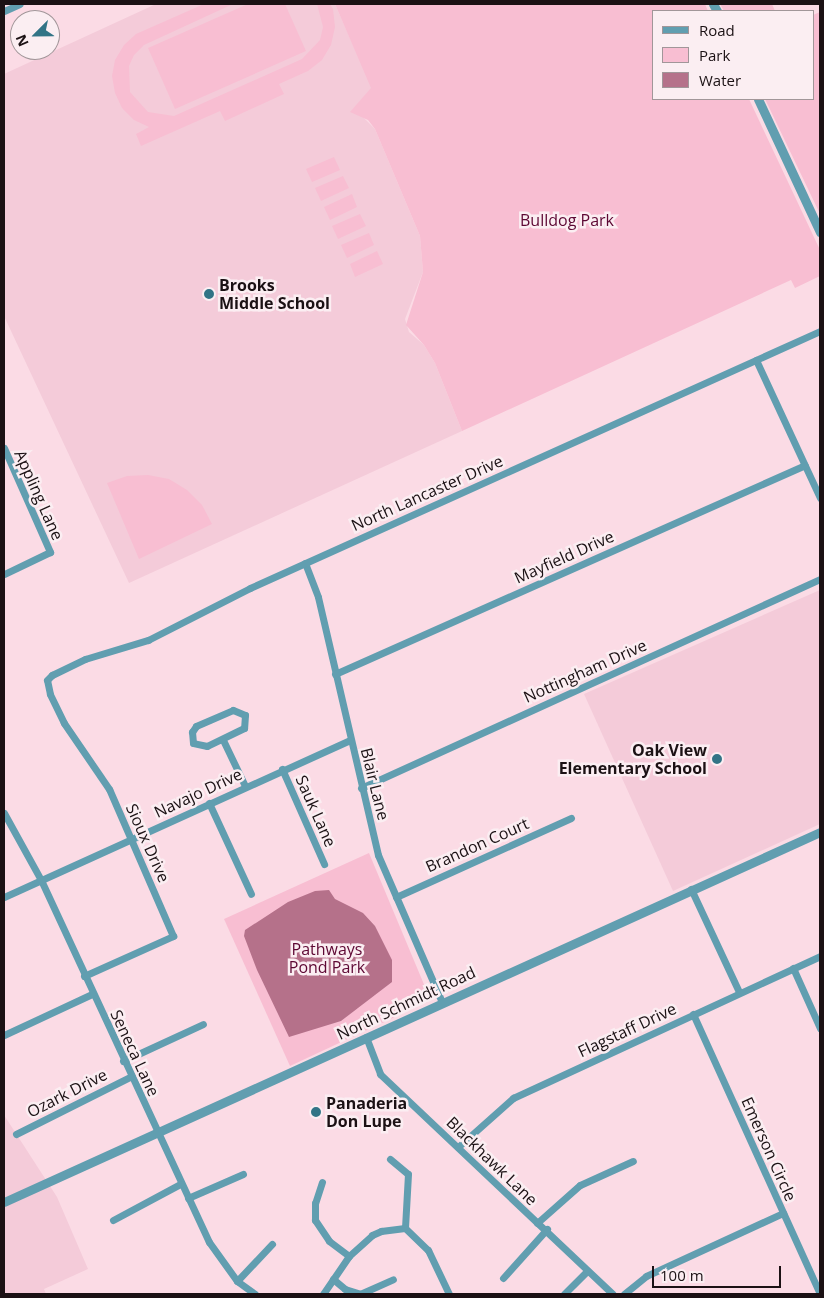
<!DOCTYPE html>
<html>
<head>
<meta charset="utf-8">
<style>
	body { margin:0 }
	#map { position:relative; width:824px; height:1298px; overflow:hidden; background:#fbdbe5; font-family:"Open Sans",sans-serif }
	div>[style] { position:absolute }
	.built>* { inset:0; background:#f4cbd9 }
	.green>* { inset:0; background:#f8bed2 }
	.water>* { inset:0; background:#b5718a }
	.minor>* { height:7px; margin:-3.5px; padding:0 3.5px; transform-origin:3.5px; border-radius:3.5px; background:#619eb0 }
	.tertiary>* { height:9px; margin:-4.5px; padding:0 4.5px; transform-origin:4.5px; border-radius:4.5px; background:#619eb0 }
	.dots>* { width:14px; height:14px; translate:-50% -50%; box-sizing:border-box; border:2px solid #fbeef2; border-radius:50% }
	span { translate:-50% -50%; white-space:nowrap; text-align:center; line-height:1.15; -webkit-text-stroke:5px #fbeef2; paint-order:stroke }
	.park-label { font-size:16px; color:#5d0733 }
	.poi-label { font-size:16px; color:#1b1114; font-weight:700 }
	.left { translate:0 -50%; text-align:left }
	.right { translate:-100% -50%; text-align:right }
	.street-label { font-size:16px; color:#1b1114 }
	.frame { position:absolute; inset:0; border:5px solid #1b1114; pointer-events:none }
	.legend { position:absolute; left:652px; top:10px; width:162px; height:90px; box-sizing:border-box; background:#fbeef2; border:1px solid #a19699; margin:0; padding:6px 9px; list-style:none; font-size:15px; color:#1b1114 }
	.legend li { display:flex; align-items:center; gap:10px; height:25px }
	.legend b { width:25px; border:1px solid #a19699 }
	.north { position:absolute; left:10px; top:10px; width:50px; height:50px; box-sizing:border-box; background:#fbeef2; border:1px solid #a19699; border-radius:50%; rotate:247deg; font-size:14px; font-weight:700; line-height:20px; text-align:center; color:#1b1114 }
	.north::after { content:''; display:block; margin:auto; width:18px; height:22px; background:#327486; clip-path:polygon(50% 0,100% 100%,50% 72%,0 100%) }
	.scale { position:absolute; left:652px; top:1266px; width:129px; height:22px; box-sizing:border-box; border:2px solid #1b1114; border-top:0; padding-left:6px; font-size:15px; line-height:18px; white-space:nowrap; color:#1b1114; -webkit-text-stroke:4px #fbeef2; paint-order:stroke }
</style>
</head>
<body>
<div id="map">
	<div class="built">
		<div style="clip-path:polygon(156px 4px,335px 4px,372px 88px,361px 115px,375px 129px,420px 236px,423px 272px,405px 319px,409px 332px,424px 345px,435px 363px,462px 431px,129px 583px,4px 316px,4px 74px)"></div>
		<div style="clip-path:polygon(820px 590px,820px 824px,673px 891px,584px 694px)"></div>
		<div style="clip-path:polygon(4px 1115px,57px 1197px,88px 1269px,44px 1289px,46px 1294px,4px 1294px)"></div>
	</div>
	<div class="green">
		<div style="clip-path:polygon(204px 4px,233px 4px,144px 45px,134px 55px,129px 66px,130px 92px,148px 112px,174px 116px,302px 59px,320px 40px,323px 27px,317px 4px,330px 4px,333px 9px,335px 27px,331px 45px,322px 60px,308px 71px,279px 84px,284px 94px,225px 121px,220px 111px,141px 146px,136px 134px,149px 127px,134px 120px,122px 108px,115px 93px,112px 76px,115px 60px,124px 45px,136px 34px)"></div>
		<div style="clip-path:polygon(248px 4px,285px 4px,306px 51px,175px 109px,148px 48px)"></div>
		<div style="clip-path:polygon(335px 4px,705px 4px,708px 11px,653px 11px,653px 99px,749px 99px,820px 250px,820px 276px,795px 288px,791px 280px,462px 431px,435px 363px,424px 345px,406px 325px,423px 272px,420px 236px,375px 129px,368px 120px,350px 112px,371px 88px)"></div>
		<div style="clip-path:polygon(720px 4px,772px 4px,775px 11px,724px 11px)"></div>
		<div style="clip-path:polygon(820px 12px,820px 214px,765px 99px,813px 99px,813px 15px)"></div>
		<div style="clip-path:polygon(334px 157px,340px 170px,312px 182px,306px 169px)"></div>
		<div style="clip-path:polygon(343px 176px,349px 188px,321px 201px,315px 188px)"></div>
		<div style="clip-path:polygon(352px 194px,357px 207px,330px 220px,324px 207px)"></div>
		<div style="clip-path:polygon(360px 214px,366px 226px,338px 239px,332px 226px)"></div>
		<div style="clip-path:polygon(369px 233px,374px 245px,347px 258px,341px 245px)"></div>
		<div style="clip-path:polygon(377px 251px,383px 264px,355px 277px,350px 264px)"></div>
		<div style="clip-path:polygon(148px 475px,169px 479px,187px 490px,202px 505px,212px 524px,139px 559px,107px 483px,127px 476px)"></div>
		<div style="clip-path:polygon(369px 853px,428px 994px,427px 1002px,290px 1066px,224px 919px)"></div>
	</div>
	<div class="water">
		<div style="clip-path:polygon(329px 890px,335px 899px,363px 913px,375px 926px,392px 960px,392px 982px,341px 1021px,289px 1037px,257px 970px,244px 936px,245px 930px,288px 902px,315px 891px)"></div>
	</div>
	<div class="minor">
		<div style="left:4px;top:11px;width:17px;rotate:-24deg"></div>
		<div style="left:756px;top:360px;width:152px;rotate:65.1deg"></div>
		<div style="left:4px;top:448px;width:114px;rotate:66.1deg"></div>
		<div style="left:50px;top:552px;width:51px;rotate:154.4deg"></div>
		<div style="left:305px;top:563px;width:36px;rotate:69deg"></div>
		<div style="left:318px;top:597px;width:265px;rotate:76.9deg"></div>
		<div style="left:378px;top:855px;width:160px;rotate:66.5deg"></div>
		<div style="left:335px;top:674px;width:514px;rotate:-23.97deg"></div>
		<div style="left:233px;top:710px;width:13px;rotate:23deg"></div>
		<div style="left:245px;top:715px;width:13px;rotate:94deg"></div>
		<div style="left:244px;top:728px;width:41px;rotate:154.1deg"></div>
		<div style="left:207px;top:746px;width:14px;rotate:-168deg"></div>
		<div style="left:193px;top:743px;width:11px;rotate:-95deg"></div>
		<div style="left:192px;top:732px;width:7px;rotate:-56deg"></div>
		<div style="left:196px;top:726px;width:40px;rotate:-23.4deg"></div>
		<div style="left:223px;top:740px;width:51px;rotate:64.4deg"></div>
		<div style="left:282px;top:769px;width:104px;rotate:66.1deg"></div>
		<div style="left:361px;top:788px;width:504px;rotate:-24.48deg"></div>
		<div style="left:209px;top:803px;width:100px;rotate:65.2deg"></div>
		<div style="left:4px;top:813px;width:77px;rotate:61.1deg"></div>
		<div style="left:41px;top:880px;width:399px;rotate:65.1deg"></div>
		<div style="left:209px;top:1242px;width:48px;rotate:54.3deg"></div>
		<div style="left:237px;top:1281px;width:22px;rotate:36deg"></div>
		<div style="left:691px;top:889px;width:114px;rotate:65deg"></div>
		<div style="left:4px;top:897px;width:380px;rotate:-24.4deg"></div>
		<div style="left:396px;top:897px;width:192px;rotate:-24.3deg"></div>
		<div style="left:793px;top:968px;width:66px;rotate:65.8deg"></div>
		<div style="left:84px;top:976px;width:98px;rotate:-24.2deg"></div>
		<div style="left:173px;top:936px;width:160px;rotate:-113.5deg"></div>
		<div style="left:109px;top:789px;width:80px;rotate:-124.3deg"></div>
		<div style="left:64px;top:723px;width:32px;rotate:-116deg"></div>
		<div style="left:50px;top:694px;width:14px;rotate:-102deg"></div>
		<div style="left:47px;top:680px;width:7px;rotate:-45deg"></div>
		<div style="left:52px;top:675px;width:37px;rotate:-26deg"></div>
		<div style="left:85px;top:659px;width:66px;rotate:-16.8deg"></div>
		<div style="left:148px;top:640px;width:114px;rotate:-27deg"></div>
		<div style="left:250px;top:588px;width:625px;rotate:-24.27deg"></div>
		<div style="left:693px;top:1014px;width:307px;rotate:65.6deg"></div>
		<div style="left:4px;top:1035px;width:97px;rotate:-25deg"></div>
		<div style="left:366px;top:1037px;width:40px;rotate:69deg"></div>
		<div style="left:380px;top:1074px;width:320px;rotate:43.4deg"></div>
		<div style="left:123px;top:1061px;width:88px;rotate:-24.8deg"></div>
		<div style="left:16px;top:1134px;width:127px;rotate:-26.6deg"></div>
		<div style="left:458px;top:1147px;width:74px;rotate:-41.7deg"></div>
		<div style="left:513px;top:1098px;width:338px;rotate:-24.8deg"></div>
		<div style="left:390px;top:1159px;width:23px;rotate:40deg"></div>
		<div style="left:408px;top:1174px;width:54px;rotate:93.2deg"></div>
		<div style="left:322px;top:1182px;width:22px;rotate:108deg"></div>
		<div style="left:315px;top:1203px;width:17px;rotate:90deg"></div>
		<div style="left:315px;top:1220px;width:25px;rotate:56deg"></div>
		<div style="left:329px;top:1241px;width:25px;rotate:37deg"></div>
		<div style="left:188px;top:1198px;width:60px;rotate:-23.6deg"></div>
		<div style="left:113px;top:1220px;width:76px;rotate:-28.2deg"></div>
		<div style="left:537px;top:1223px;width:57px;rotate:-41.5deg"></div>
		<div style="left:580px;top:1185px;width:58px;rotate:-24.4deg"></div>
		<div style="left:503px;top:1278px;width:66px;rotate:-48.1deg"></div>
		<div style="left:333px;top:1279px;width:16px;rotate:40deg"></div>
		<div style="left:345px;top:1289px;width:16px;rotate:18deg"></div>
		<div style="left:360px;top:1294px;width:36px;rotate:-24deg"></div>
		<div style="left:237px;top:1281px;width:51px;rotate:-46.6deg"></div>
		<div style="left:323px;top:1294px;width:46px;rotate:-55.6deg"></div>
		<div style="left:349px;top:1256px;width:31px;rotate:-42deg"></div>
		<div style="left:372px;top:1235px;width:10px;rotate:-24deg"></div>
		<div style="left:381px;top:1231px;width:24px;rotate:-7deg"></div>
		<div style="left:405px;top:1228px;width:32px;rotate:44deg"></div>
		<div style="left:428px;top:1250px;width:49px;rotate:64.5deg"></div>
		<div style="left:564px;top:1294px;width:33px;rotate:-45deg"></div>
		<div style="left:624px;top:1294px;width:28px;rotate:-39deg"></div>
		<div style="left:646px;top:1276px;width:151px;rotate:-24.7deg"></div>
	</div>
	<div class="tertiary">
		<div style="left:713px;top:4px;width:8px;rotate:60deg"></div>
		<div style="left:758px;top:99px;width:147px;rotate:65deg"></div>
		<div style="left:4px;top:1202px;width:896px;rotate:-24.39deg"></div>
	</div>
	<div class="dots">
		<div style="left:209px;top:294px;background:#327486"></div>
		<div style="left:717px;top:759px;background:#327486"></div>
		<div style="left:316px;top:1112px;background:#327486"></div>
	</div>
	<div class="park-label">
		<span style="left:567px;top:220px">Bulldog Park</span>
		<span style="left:327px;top:958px">Pathways<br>Pond Park</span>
	</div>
	<div class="poi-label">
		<span class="left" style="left:219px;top:294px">Brooks<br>Middle School</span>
		<span class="right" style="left:707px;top:759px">Oak View<br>Elementary School</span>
		<span class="left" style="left:326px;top:1112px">Panaderia<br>Don Lupe</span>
	</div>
	<div class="street-label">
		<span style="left:427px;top:493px;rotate:-24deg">North Lancaster Drive</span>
		<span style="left:39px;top:495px;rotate:66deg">Appling Lane</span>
		<span style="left:564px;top:557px;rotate:-24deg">Mayfield Drive</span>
		<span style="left:585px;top:671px;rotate:-24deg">Nottingham Drive</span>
		<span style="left:375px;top:784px;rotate:76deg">Blair Lane</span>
		<span style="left:198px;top:793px;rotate:-25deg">Navajo Drive</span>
		<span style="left:316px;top:811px;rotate:66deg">Sauk Lane</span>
		<span style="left:148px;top:843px;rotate:66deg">Sioux Drive</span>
		<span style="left:477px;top:845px;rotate:-24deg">Brandon Court</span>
		<span style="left:406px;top:1003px;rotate:-25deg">North Schmidt Road</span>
		<span style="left:627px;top:1030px;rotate:-25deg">Flagstaff Drive</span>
		<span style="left:135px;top:1053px;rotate:65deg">Seneca Lane</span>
		<span style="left:67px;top:1093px;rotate:-27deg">Ozark Drive</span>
		<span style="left:769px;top:1149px;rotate:66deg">Emerson Circle</span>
		<span style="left:492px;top:1161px;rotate:44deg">Blackhawk Lane</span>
	</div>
	<div class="frame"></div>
	<ul class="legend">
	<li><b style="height:6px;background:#619eb0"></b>Road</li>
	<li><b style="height:14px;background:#f8bed2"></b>Park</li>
	<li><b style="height:14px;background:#b5718a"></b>Water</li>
	</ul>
	<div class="north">N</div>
	<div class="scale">100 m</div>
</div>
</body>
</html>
